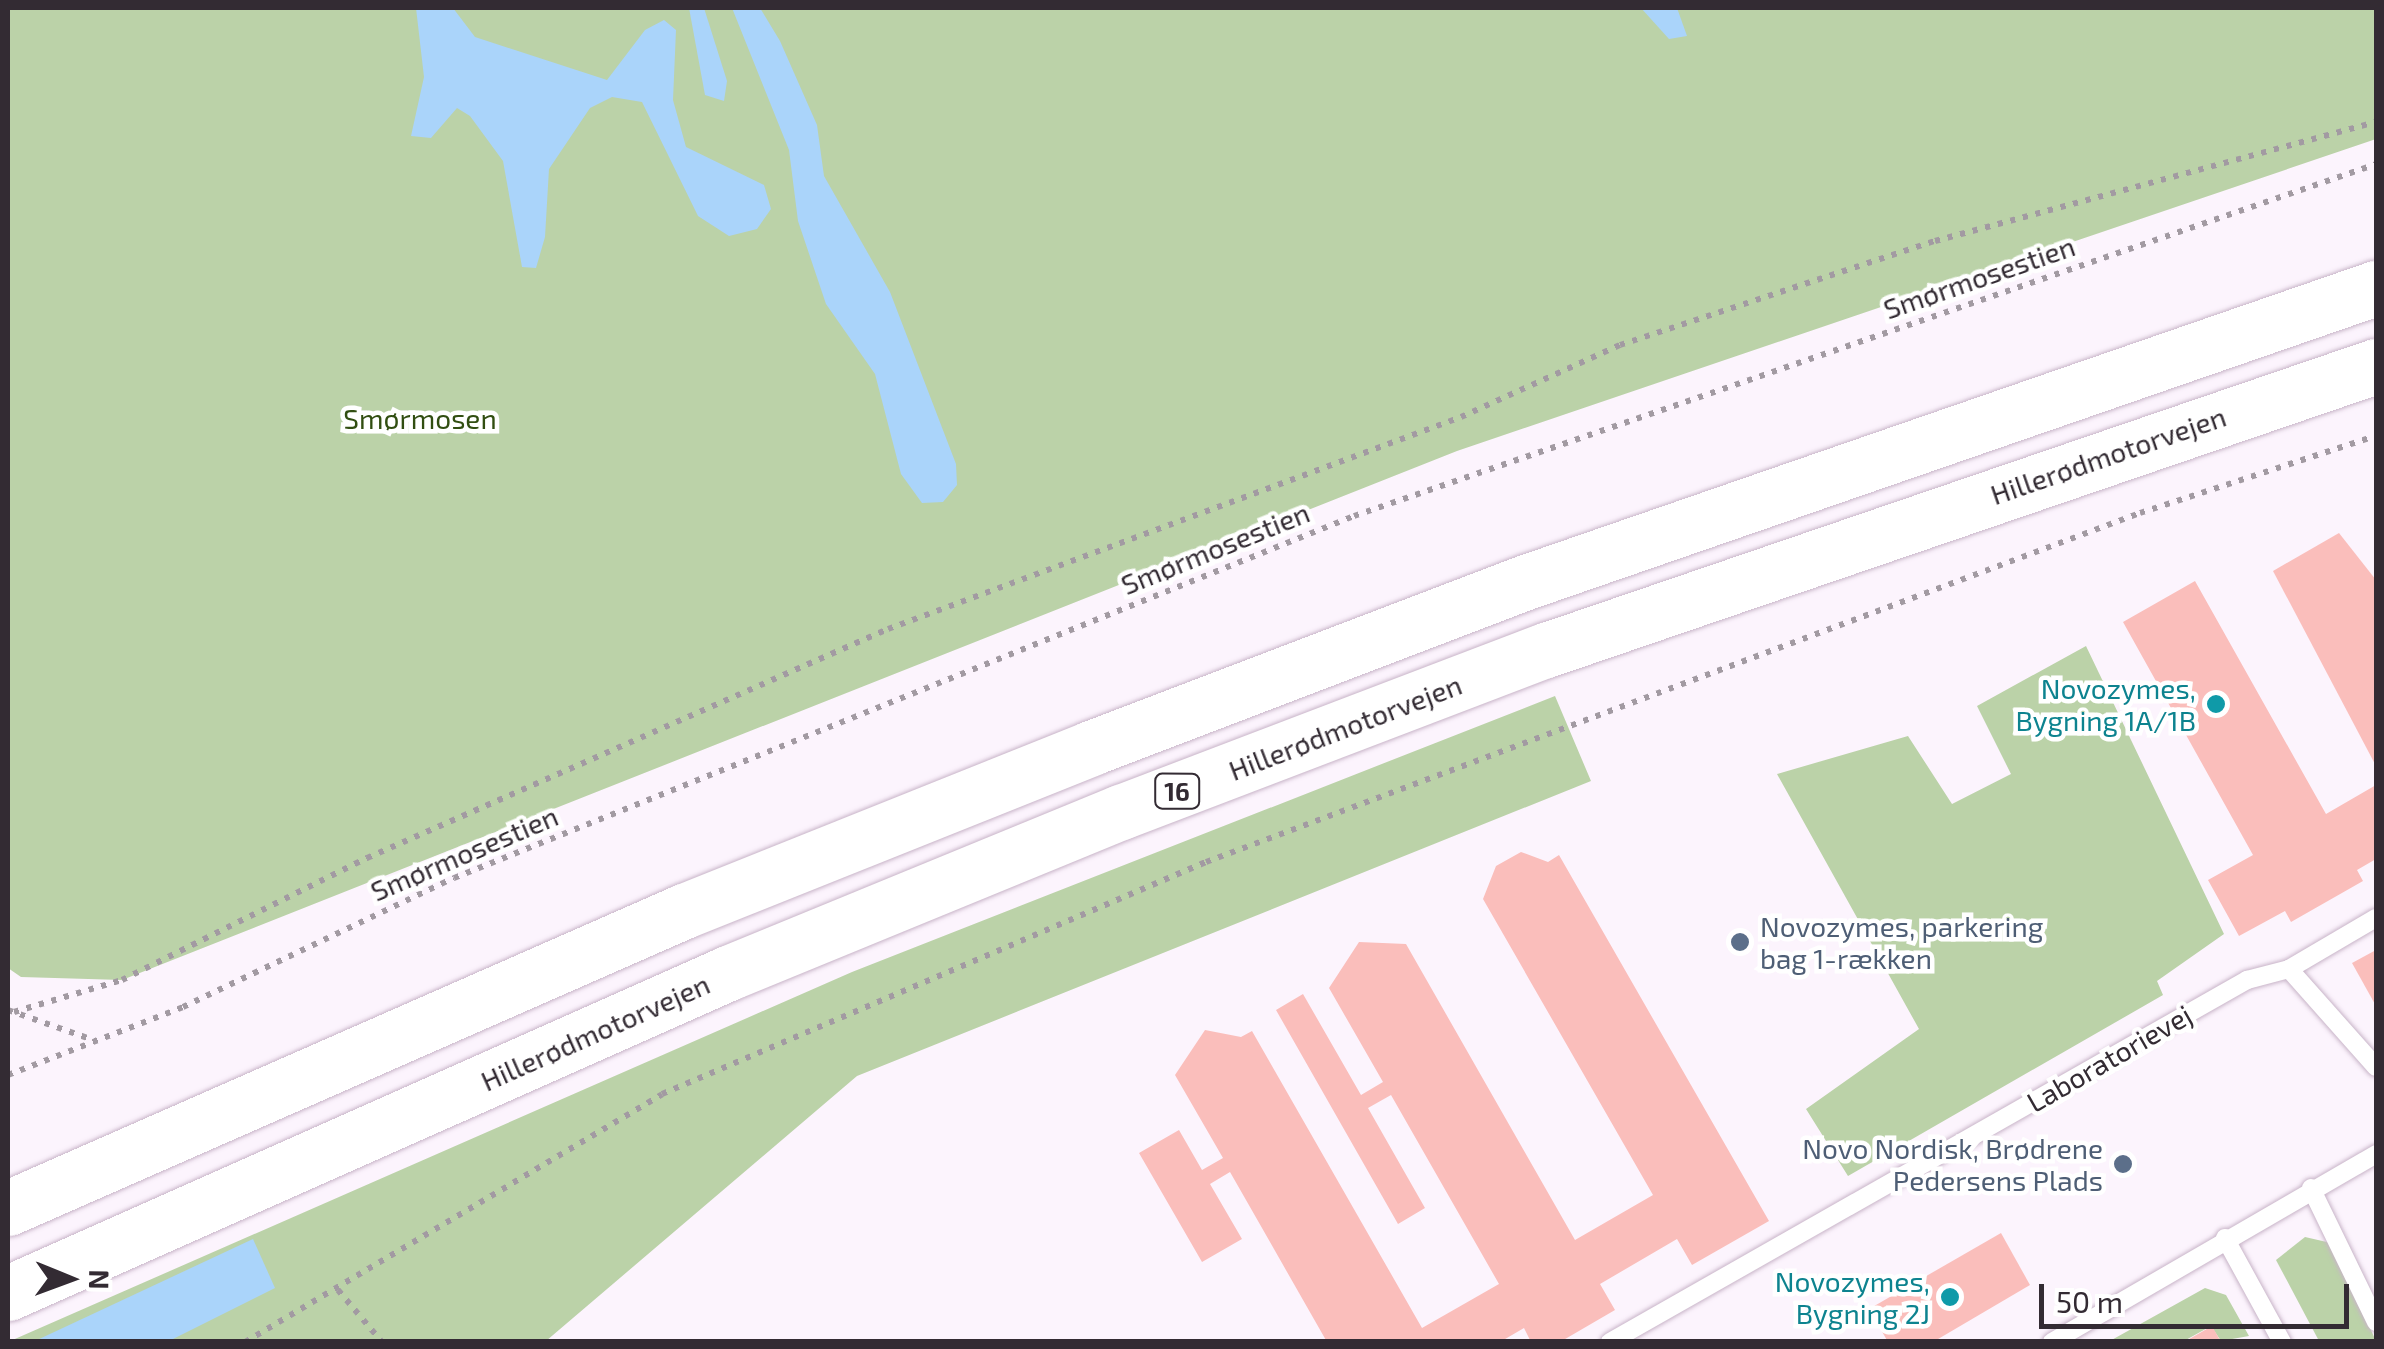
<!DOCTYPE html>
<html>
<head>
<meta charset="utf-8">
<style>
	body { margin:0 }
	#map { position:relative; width:2384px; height:1349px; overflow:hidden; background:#fcf4fd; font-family:"Exo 2",sans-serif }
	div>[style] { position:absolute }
	.green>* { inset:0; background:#bbd2a8 }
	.water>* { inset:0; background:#aad4fa }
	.building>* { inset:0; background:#fabebb }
	.path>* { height:6px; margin-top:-3px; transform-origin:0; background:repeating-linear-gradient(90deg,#a29aa2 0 5px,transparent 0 13px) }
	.roads { filter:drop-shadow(0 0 2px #c8b4c8) drop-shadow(0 0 2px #c8b4c8) }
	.lane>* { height:18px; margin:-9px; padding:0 9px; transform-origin:9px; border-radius:9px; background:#fff }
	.highway>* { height:55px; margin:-27.5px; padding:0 27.5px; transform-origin:27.5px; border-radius:27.5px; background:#fff }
	.dots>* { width:28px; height:28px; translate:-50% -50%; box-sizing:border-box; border:5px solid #fff; border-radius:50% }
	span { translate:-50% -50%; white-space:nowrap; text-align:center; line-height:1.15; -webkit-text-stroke:9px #fff; paint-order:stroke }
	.shield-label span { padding:2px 8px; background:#fff; border:2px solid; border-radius:8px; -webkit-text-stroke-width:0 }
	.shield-label { font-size:25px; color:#332b33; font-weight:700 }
	.street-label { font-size:28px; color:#332b33 }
	.park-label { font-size:28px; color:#314e11 }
	.culture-label { font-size:28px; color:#0d838f }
	.right { translate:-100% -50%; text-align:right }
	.service-label { font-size:28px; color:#4e5e75 }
	.left { translate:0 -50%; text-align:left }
	.frame { position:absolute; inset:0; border:10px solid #332b33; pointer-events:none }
	.north { position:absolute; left:20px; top:1229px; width:100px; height:100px; -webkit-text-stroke:8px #fff; paint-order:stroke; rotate:91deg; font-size:28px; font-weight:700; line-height:40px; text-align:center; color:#332b33 }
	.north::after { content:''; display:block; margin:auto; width:35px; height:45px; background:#332b33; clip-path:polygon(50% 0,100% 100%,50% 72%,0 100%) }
	.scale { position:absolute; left:2039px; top:1284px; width:310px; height:45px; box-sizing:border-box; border:5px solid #332b33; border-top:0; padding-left:12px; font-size:30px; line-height:35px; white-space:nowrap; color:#332b33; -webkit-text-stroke:8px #fff; paint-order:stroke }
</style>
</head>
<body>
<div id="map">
	<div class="green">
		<div style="clip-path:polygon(8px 8px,2376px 8px,2376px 139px,1457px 451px,122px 980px,21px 977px,8px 968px)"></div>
		<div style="clip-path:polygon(2086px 646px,2224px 934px,2157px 981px,2163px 995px,1848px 1176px,1806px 1109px,1919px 1029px,1777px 774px,1908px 736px,1952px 804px,2011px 774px,1977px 706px)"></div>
		<div style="clip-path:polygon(1555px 696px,1591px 781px,857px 1076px,546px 1341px,8px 1342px,852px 972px)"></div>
		<div style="clip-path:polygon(2305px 1237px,2331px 1243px,2376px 1341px,2319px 1341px,2276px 1260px)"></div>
		<div style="clip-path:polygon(2205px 1288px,2226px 1295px,2249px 1336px,2221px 1341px,2211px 1326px,2184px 1341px,2108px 1342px)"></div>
	</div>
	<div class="water">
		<div style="clip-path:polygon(416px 8px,453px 8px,475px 37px,607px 80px,645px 30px,664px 20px,676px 30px,673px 100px,686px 147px,764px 185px,771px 209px,757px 229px,729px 236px,698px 216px,642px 102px,612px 97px,590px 108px,549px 169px,545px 237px,536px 268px,522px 267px,503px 161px,470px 116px,457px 108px,431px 138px,411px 136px,424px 77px)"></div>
		<div style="clip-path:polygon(689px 8px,704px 8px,727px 81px,724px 101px,705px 95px)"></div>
		<div style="clip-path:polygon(732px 8px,760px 8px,780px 41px,817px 125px,824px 176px,890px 292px,956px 464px,957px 485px,943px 502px,922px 503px,901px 474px,875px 374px,826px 304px,798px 221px,789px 150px)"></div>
		<div style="clip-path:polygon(1641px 8px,1677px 8px,1687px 36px,1669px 39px)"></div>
		<div style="clip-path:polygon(253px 1239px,275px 1288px,169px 1341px,35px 1341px)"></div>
	</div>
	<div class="building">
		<div style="clip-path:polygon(2339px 533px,2376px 580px,2376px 766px,2273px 571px)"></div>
		<div style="clip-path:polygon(2195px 581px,2326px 814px,2376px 785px,2376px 859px,2357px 870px,2363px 881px,2291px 922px,2285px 911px,2239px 936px,2208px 880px,2253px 855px,2123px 622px)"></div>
		<div style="clip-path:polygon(1521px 852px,1548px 862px,1559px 855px,1769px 1221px,1692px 1265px,1677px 1239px,1600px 1284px,1615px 1310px,1560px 1342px,1531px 1342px,1524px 1328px,1500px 1342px,1327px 1342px,1230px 1172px,1210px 1184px,1242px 1239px,1202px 1262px,1139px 1153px,1179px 1130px,1202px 1170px,1223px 1158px,1175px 1075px,1205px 1030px,1241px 1037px,1252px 1031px,1422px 1328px,1499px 1284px,1391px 1095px,1368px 1108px,1425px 1208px,1398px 1224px,1276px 1010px,1303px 994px,1361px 1095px,1383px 1082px,1329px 988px,1359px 942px,1406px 944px,1575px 1240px,1653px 1195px,1483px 899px,1496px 866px)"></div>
		<div style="clip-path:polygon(2376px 950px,2376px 1006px,2352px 963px)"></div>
		<div style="clip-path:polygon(2001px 1233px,2030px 1285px,1933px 1342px,1888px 1342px,1869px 1309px)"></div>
		<div style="clip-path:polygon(2212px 1326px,2221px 1342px,2184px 1342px)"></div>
	</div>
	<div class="path">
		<div style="left:8px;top:1010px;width:93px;rotate:19.4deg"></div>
		<div style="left:14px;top:1012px;width:113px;rotate:-16.5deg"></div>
		<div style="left:122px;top:980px;width:274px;rotate:-26.5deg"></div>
		<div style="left:367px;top:858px;width:569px;rotate:-23.73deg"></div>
		<div style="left:888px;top:629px;width:611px;rotate:-20.3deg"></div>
		<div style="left:1461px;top:417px;width:175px;rotate:-24.4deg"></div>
		<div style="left:1620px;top:345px;width:332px;rotate:-18.3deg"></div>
		<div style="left:1935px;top:241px;width:457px;rotate:-15.1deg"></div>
		<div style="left:8px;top:1075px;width:188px;rotate:-21.2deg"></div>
		<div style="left:183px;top:1007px;width:300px;rotate:-25.5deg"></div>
		<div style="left:454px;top:878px;width:970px;rotate:-21.91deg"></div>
		<div style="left:1354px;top:516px;width:1081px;rotate:-19deg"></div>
		<div style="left:338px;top:1290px;width:68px;rotate:49.8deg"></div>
		<div style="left:245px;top:1342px;width:485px;rotate:-30.7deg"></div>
		<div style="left:662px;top:1094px;width:591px;rotate:-23.1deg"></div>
		<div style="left:1206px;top:862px;width:997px;rotate:-20.49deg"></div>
		<div style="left:2140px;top:513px;width:248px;rotate:-18.1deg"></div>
	</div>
	<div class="roads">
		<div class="lane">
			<div style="left:2289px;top:969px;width:101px;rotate:-30.4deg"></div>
			<div style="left:2311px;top:1188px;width:149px;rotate:64.1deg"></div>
			<div style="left:2225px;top:1238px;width:119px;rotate:61.3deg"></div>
			<div style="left:1610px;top:1342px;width:733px;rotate:-29.61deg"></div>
			<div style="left:2247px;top:980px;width:43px;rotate:-14.7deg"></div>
			<div style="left:2289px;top:969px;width:131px;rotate:48.4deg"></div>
			<div style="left:2052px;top:1342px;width:375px;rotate:-30.1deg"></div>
		</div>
		<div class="highway">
			<div style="left:8px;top:1208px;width:738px;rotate:-23.72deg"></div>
			<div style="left:684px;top:911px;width:438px;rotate:-21.8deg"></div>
			<div style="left:1091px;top:748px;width:462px;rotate:-20.9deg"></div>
			<div style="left:1523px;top:583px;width:903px;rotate:-19.08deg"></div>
			<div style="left:8px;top:1293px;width:788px;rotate:-23.96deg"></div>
			<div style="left:728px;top:973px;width:425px;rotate:-22.3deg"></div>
			<div style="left:1121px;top:812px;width:455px;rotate:-20.9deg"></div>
			<div style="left:1546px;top:650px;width:877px;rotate:-18.89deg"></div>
		</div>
	</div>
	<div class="dots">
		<div style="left:2216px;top:704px;background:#0f9aa8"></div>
		<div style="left:1740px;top:942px;background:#5c6f8a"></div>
		<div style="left:2123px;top:1164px;background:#5c6f8a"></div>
		<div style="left:1950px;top:1297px;background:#0f9aa8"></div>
	</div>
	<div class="shield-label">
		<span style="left:1177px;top:791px">16</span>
	</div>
	<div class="street-label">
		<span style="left:1979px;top:277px;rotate:-19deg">Smørmosestien</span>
		<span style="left:2108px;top:455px;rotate:-19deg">Hillerødmotorvejen</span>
		<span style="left:1215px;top:548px;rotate:-22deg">Smørmosestien</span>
		<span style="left:1345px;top:727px;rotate:-21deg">Hillerødmotorvejen</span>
		<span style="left:464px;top:853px;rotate:-23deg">Smørmosestien</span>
		<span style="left:595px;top:1032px;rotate:-24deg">Hillerødmotorvejen</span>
		<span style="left:2109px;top:1058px;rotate:-30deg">Laboratorievej</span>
	</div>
	<div class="park-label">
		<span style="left:420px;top:418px">Smørmosen</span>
	</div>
	<div class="culture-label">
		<span class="right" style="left:2196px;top:704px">Novozymes,<br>Bygning 1A/1B</span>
		<span class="right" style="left:1930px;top:1297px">Novozymes,<br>Bygning 2J</span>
	</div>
	<div class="service-label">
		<span class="left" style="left:1760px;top:942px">Novozymes, parkering<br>bag 1-rækken</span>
		<span class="right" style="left:2103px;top:1164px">Novo Nordisk, Brødrene<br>Pedersens Plads</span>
	</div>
	<div class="frame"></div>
	<div class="north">N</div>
	<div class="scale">50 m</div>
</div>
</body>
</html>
